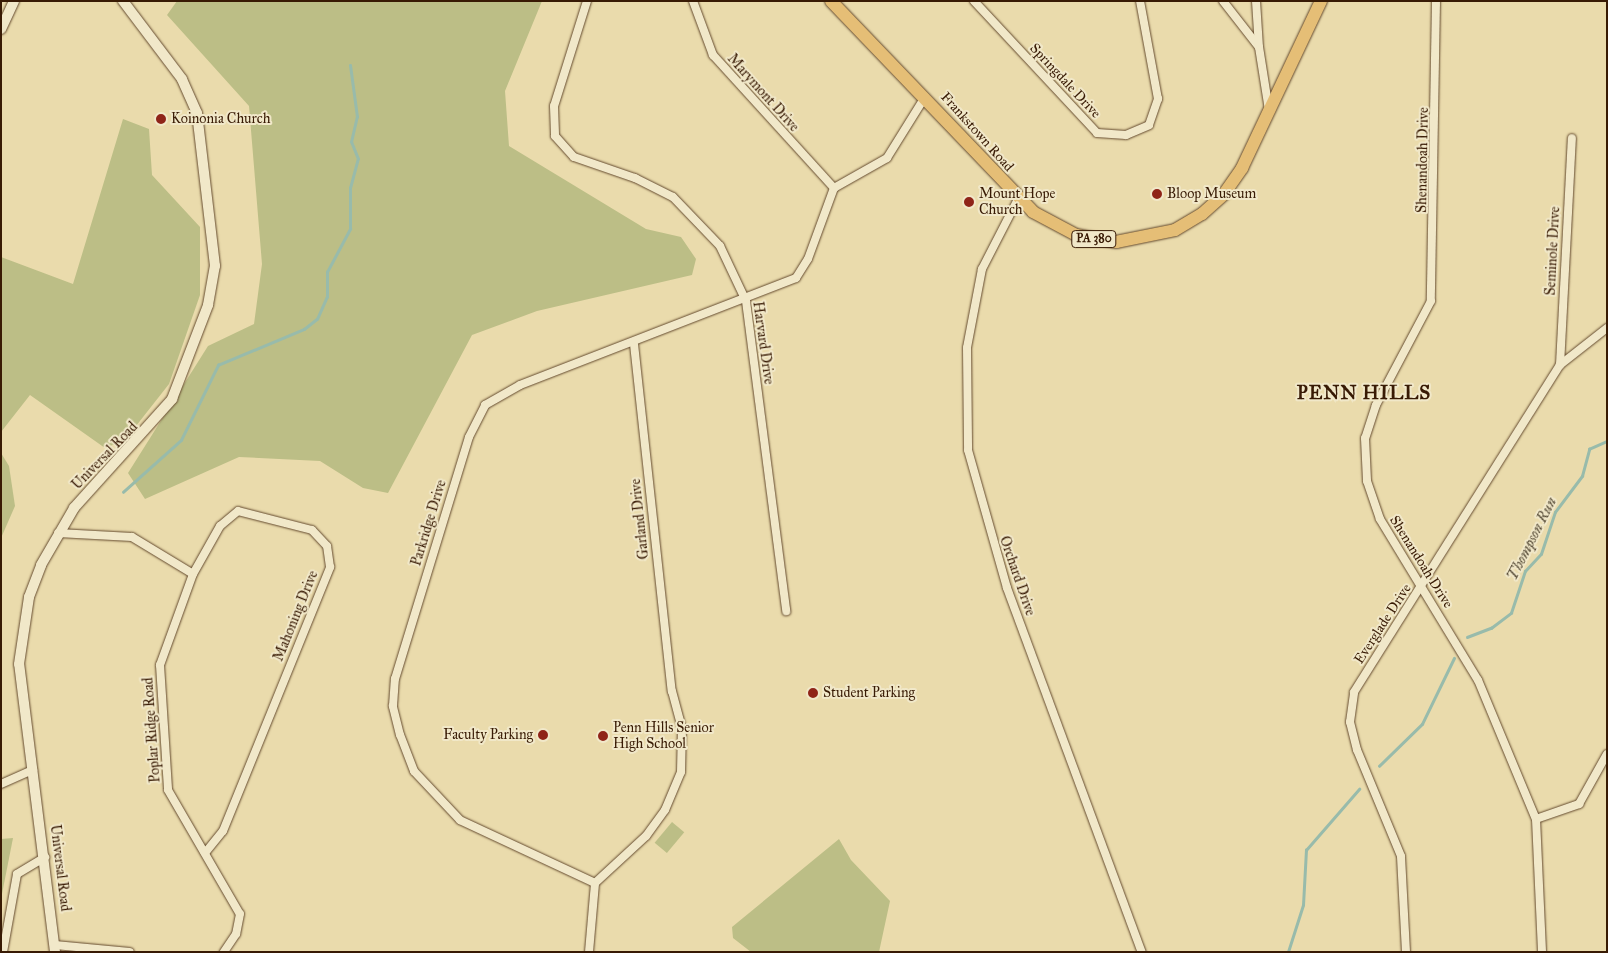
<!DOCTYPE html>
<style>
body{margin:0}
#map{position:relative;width:1608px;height:953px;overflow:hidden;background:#eadbac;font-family:"IM FELL Great Primer",serif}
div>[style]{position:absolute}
.green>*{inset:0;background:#bcbe86;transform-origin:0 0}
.stream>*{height:2.5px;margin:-1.25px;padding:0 1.25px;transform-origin:1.25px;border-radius:1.25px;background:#98bbab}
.roads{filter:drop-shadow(0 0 1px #644a2e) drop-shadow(0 0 1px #644a2e)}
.minor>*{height:8px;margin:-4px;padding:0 4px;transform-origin:4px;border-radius:4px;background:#f1e8c9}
.tertiary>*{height:10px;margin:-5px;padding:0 5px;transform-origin:5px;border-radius:5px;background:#f1e8c9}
.primary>*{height:12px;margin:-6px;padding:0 6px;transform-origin:6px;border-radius:6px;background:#e5be76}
.dots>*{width:14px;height:14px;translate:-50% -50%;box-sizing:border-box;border:2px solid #f1e8c9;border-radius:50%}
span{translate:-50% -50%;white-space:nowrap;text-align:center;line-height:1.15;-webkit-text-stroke:4px #f1e8c9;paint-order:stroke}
.shield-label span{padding:1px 4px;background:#f1e8c9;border:1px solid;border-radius:4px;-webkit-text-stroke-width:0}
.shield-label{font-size:12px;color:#381a04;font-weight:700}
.street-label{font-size:14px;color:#381a04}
.poi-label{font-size:14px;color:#381a04}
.left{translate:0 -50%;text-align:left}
.right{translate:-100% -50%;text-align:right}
.water-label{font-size:15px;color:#554a36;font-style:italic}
.district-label{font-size:19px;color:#381a04;font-weight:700;letter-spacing:1px}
.frame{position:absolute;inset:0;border:2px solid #381a04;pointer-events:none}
</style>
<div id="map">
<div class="green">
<i style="clip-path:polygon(177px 1px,542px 1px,505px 91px,509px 146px,646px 229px,681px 237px,696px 259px,692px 275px,537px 311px,472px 335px,388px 493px,363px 488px,320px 461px,239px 457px,145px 499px,128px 473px,208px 346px,254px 324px,262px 264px,249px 106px,167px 15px)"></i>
<i style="clip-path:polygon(123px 119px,149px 129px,152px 175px,200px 227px,200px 295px,169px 384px,125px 440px,105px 448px,30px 395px,1px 432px,1px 257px,73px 284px)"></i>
<i style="clip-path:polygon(1px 453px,9px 466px,15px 506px,1px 538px)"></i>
<i style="left:672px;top:822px;width:16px;height:27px;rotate:40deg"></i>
<i style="clip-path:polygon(13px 838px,1px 899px,1px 839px)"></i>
<i style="clip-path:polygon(839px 839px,851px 860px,890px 901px,879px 952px,751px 952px,733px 938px,732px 927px)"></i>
</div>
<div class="stream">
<i style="left:123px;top:492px;width:78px;rotate:-41.9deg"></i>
<i style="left:181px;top:440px;width:84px;rotate:-63.7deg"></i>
<i style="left:218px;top:365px;width:93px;rotate:-22.7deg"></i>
<i style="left:304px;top:329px;width:16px;rotate:-38deg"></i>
<i style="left:317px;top:319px;width:24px;rotate:-66deg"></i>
<i style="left:327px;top:297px;width:25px;rotate:-90deg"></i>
<i style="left:327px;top:272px;width:49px;rotate:-61.9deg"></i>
<i style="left:350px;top:229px;width:41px;rotate:-90deg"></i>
<i style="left:350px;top:188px;width:30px;rotate:-75deg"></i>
<i style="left:358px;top:159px;width:18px;rotate:-112deg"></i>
<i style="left:351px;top:142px;width:26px;rotate:-77deg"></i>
<i style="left:357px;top:117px;width:52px;rotate:-97.7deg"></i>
<i style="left:1467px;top:637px;width:26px;rotate:-21deg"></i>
<i style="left:1491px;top:628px;width:25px;rotate:-37deg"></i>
<i style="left:1511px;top:613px;width:44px;rotate:-71.6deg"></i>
<i style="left:1525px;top:571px;width:23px;rotate:-47deg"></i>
<i style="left:1541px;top:554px;width:44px;rotate:-71.6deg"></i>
<i style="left:1555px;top:512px;width:45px;rotate:-53.1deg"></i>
<i style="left:1582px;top:476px;width:28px;rotate:-75deg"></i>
<i style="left:1589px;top:449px;width:20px;rotate:-24deg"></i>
<i style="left:1379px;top:766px;width:60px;rotate:-44.3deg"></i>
<i style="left:1422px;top:724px;width:73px;rotate:-64.1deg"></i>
<i style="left:1288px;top:952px;width:49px;rotate:-72.3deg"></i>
<i style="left:1303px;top:905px;width:55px;rotate:-86.9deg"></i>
<i style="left:1306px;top:850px;width:81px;rotate:-49deg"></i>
</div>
<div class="roads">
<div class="minor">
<i style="left:587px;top:1px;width:110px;rotate:107.4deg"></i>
<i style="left:554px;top:106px;width:30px;rotate:88deg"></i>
<i style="left:555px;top:136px;width:28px;rotate:48deg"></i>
<i style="left:574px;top:157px;width:65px;rotate:19deg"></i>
<i style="left:635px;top:178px;width:42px;rotate:26.6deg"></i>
<i style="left:673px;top:197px;width:68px;rotate:46.2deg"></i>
<i style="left:720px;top:246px;width:61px;rotate:64.7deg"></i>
<i style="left:746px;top:301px;width:313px;rotate:82.6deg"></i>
<i style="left:693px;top:1px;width:58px;rotate:69.7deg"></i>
<i style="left:713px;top:55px;width:180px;rotate:47.7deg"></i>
<i style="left:974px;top:1px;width:180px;rotate:47deg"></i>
<i style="left:1097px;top:133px;width:29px;rotate:4deg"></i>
<i style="left:1126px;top:135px;width:25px;rotate:-23deg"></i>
<i style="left:1149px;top:125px;width:28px;rotate:-71deg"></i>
<i style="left:1158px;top:99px;width:100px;rotate:-100.4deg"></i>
<i style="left:1223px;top:1px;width:58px;rotate:52deg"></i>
<i style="left:1259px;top:47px;width:64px;rotate:81deg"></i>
<i style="left:1256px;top:1px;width:46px;rotate:86.3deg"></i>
<i style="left:1436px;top:1px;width:300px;rotate:91deg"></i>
<i style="left:1431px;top:301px;width:118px;rotate:117.9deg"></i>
<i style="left:1376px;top:405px;width:35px;rotate:108deg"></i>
<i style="left:1365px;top:438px;width:43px;rotate:87.3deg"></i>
<i style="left:1367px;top:481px;width:40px;rotate:71.1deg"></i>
<i style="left:1380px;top:519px;width:188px;rotate:58.7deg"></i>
<i style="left:1478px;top:680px;width:151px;rotate:67.4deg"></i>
<i style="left:1536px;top:819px;width:133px;rotate:87.4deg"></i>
<i style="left:1018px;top:199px;width:79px;rotate:117.2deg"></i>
<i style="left:982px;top:269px;width:80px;rotate:100.8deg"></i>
<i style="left:967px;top:348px;width:102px;rotate:89.4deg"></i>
<i style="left:968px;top:450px;width:143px;rotate:74.2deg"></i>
<i style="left:1007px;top:588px;width:388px;rotate:69.7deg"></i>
<i style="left:634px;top:344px;width:349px;rotate:83.8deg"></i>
<i style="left:672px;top:691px;width:38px;rotate:75deg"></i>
<i style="left:682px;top:728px;width:44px;rotate:91.3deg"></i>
<i style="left:681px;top:772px;width:41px;rotate:112.8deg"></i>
<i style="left:665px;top:810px;width:32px;rotate:126deg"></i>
<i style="left:646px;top:836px;width:69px;rotate:137.3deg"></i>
<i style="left:595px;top:883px;width:149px;rotate:-155deg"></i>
<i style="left:460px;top:820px;width:67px;rotate:-133.2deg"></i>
<i style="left:414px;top:771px;width:39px;rotate:-111deg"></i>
<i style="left:400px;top:735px;width:30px;rotate:-104deg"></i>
<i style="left:393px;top:706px;width:27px;rotate:-86deg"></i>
<i style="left:395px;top:679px;width:253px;rotate:-73deg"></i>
<i style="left:469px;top:437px;width:36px;rotate:-63deg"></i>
<i style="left:485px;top:405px;width:40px;rotate:-29.7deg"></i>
<i style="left:520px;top:385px;width:296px;rotate:-21.2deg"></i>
<i style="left:796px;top:278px;width:22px;rotate:-58deg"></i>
<i style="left:808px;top:259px;width:76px;rotate:-69.9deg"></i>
<i style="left:834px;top:188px;width:61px;rotate:-29.5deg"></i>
<i style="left:887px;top:158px;width:72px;rotate:-58.1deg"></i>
<i style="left:1560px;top:365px;width:227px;rotate:-87deg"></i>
<i style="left:58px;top:533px;width:74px;rotate:3.1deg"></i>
<i style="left:132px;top:537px;width:71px;rotate:31.2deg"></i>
<i style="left:1px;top:784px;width:35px;rotate:-24deg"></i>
<i style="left:1536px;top:819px;width:46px;rotate:-19.2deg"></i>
<i style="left:1579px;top:804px;width:57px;rotate:-60.8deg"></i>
<i style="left:205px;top:853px;width:28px;rotate:-51deg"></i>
<i style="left:223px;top:831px;width:285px;rotate:-67.9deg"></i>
<i style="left:330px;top:567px;width:21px;rotate:-98deg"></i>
<i style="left:327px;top:546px;width:22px;rotate:-133deg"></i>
<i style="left:312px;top:530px;width:76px;rotate:-165.6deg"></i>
<i style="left:238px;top:511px;width:23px;rotate:140deg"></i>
<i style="left:220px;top:526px;width:55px;rotate:119.4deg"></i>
<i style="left:193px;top:574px;width:97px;rotate:109.9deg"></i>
<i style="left:160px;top:665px;width:125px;rotate:86.3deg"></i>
<i style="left:168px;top:790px;width:143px;rotate:59.9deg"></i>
<i style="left:240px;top:914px;width:20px;rotate:101deg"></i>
<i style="left:236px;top:934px;width:22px;rotate:124deg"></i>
<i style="left:55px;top:945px;width:75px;rotate:5.3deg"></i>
<i style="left:3px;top:952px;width:79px;rotate:-79.8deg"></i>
<i style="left:17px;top:874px;width:33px;rotate:-31deg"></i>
<i style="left:589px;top:952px;width:69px;rotate:-85deg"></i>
<i style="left:1406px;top:952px;width:96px;rotate:-93deg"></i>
<i style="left:1401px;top:856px;width:115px;rotate:-112.5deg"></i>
<i style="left:1357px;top:750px;width:29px;rotate:-104deg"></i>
<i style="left:1350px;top:722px;width:30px;rotate:-82deg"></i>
<i style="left:1354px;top:692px;width:386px;rotate:-57.8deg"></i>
<i style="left:1560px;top:365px;width:60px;rotate:-38.2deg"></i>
</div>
<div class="tertiary">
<i style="left:1px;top:29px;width:31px;rotate:-65deg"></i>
<i style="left:55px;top:952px;width:290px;rotate:-97.1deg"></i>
<i style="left:19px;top:664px;width:68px;rotate:-81.5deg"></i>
<i style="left:29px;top:597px;width:34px;rotate:-69deg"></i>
<i style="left:41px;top:565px;width:66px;rotate:-59.9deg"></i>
<i style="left:74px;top:508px;width:147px;rotate:-48deg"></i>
<i style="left:172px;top:399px;width:101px;rotate:-69deg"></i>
<i style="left:208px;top:305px;width:40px;rotate:-80deg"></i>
<i style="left:215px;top:266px;width:154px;rotate:-96.7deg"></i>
<i style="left:197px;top:113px;width:37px;rotate:-114deg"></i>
<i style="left:182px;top:79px;width:98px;rotate:-127.1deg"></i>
</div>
<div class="primary">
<i style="left:831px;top:1px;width:292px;rotate:46.2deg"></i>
<i style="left:1033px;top:212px;width:49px;rotate:28.1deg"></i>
<i style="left:1076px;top:235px;width:41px;rotate:9.9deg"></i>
<i style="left:1116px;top:242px;width:60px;rotate:-11.5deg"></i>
<i style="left:1175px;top:230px;width:31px;rotate:-31deg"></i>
<i style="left:1202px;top:214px;width:30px;rotate:-42deg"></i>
<i style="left:1224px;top:194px;width:32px;rotate:-55deg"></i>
<i style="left:1242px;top:168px;width:185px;rotate:-64.7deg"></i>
</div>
</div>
<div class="dots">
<i style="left:161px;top:119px;background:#8f2418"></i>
<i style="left:1157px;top:194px;background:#8f2418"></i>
<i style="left:969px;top:202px;background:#8f2418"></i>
<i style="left:813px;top:693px;background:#8f2418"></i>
<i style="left:543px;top:735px;background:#8f2418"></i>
<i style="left:603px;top:736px;background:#8f2418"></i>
</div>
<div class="shield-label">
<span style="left:1094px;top:239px">PA 380</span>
</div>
<div class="street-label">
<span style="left:1065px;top:81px;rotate:47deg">Springdale Drive</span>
<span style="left:763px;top:93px;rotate:48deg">Marymont Drive</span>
<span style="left:977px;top:132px;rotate:48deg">Frankstown Road</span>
<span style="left:1423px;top:160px;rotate:-89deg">Shenandoah Drive</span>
<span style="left:1553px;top:251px;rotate:-87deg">Seminole Drive</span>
<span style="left:763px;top:343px;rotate:82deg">Harvard Drive</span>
<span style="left:105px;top:456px;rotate:-46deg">Universal Road</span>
<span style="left:640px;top:519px;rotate:-96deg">Garland Drive</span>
<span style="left:429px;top:523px;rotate:-73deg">Parkridge Drive</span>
<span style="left:1421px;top:562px;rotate:58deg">Shenandoah Drive</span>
<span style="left:1017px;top:576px;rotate:71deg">Orchard Drive</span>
<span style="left:296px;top:616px;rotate:-68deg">Mahoning Drive</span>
<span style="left:1383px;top:624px;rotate:-57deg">Everglade Drive</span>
<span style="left:152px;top:730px;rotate:-94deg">Poplar Ridge Road</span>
<span style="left:60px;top:868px;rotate:83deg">Universal Road</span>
</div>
<div class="poi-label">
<span class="left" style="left:171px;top:119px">Koinonia Church</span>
<span class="left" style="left:979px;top:202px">Mount Hope<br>Church</span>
<span class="left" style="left:1167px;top:194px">Bloop Museum</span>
<span class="left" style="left:823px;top:693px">Student Parking</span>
<span class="left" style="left:613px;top:736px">Penn Hills Senior<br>High School</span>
<span class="right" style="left:533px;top:735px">Faculty Parking</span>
</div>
<div class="water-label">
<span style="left:1532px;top:539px;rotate:-63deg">Thompson Run</span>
</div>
<div class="district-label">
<span style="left:1364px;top:393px">PENN HILLS</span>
</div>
<div class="frame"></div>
</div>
